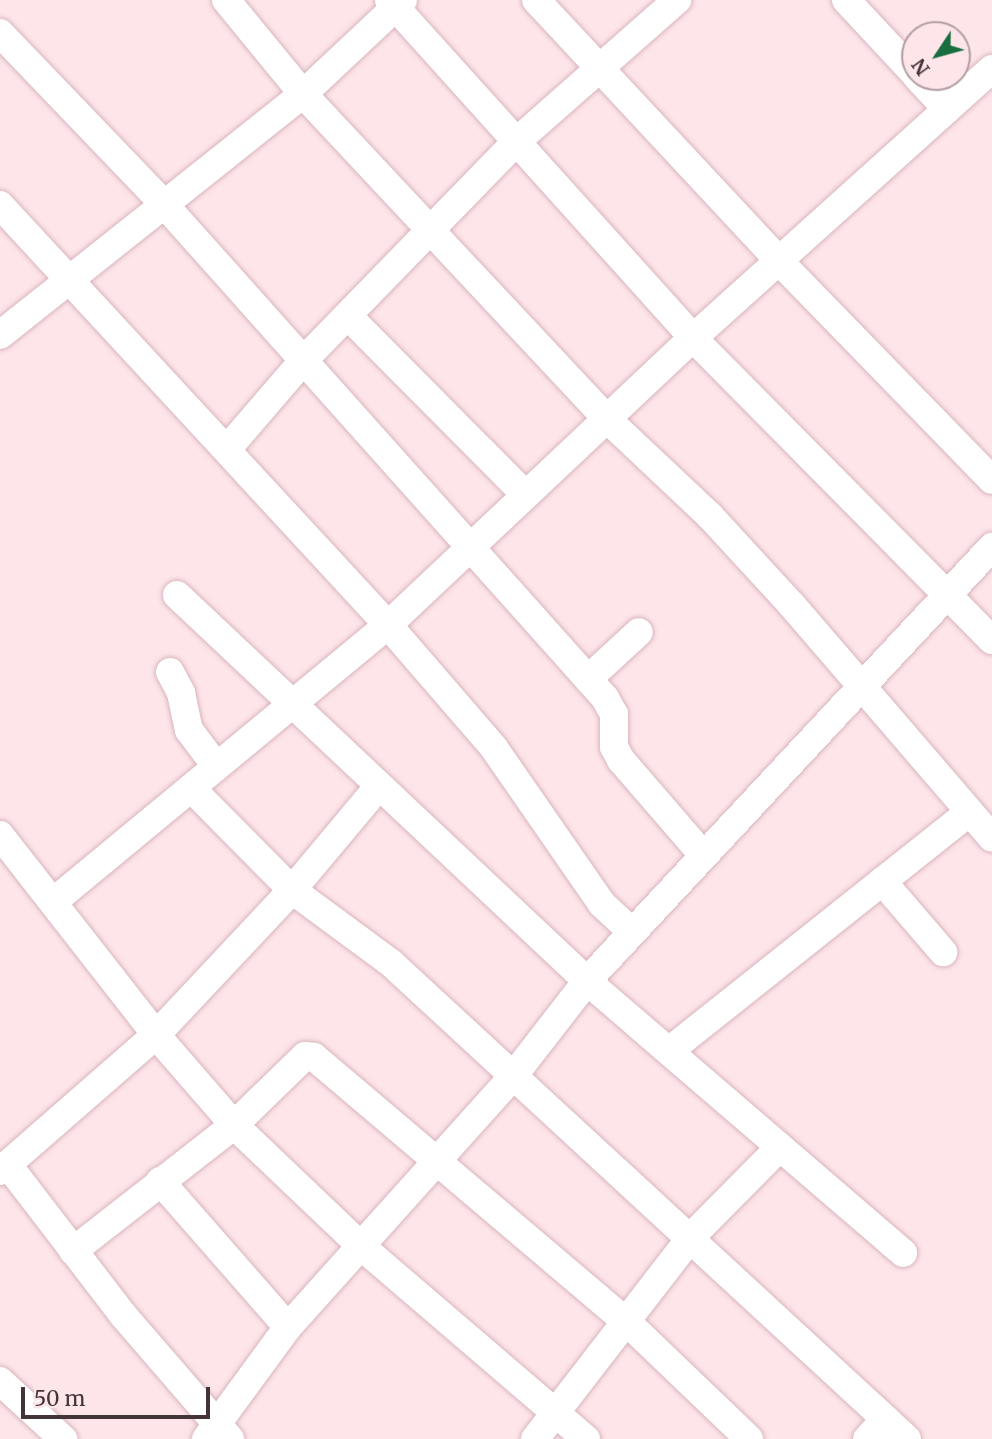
<!DOCTYPE html>
<style>
body{margin:0}
#map{position:relative;width:992px;height:1439px;overflow:hidden;background:#fde5ea;font-family:Merriweather,serif}
div>[style]{position:absolute}
.roads{filter:drop-shadow(0 0 2px #dab5bd) drop-shadow(0 0 2px #dab5bd)}
.minor>*{height:28px;margin:-14px;padding:0 14px;transform-origin:14px;border-radius:14px;background:#fff}
span{translate:-50% -50%;white-space:nowrap;text-align:center;line-height:1.15;-webkit-text-stroke:5px #fde5ea;paint-order:stroke}
.north{position:absolute;left:901px;top:21px;width:70px;height:70px;box-sizing:border-box;background:#fde5ea;border:2px solid #b39ea2;border-radius:50%;rotate:234deg;font-size:19px;font-weight:700;line-height:28px;text-align:center;color:#433437}
.north::after{content:'';display:block;margin:auto;width:24px;height:32px;background:#196e40;clip-path:polygon(50% 0,100% 100%,50% 72%,0 100%)}
.scale{position:absolute;left:21px;top:1387px;width:189px;height:32px;box-sizing:border-box;border:4px solid #433437;border-top:0;padding-left:9px;font-size:21px;line-height:24px;white-space:nowrap;color:#433437;-webkit-text-stroke:5px #fde5ea;paint-order:stroke}
</style>
<div id="map">
<div class="roads">
<div class="minor">
<i style="left:226px;top:0;width:122px;rotate:50.7deg"></i>
<i style="left:303px;top:94px;width:189px;rotate:46.9deg"></i>
<i style="left:432px;top:232px;width:256px;rotate:46.9deg"></i>
<i style="left:607px;top:419px;width:141px;rotate:43.3deg"></i>
<i style="left:710px;top:516px;width:120px;rotate:47.4deg"></i>
<i style="left:791px;top:604px;width:308px;rotate:49.3deg"></i>
<i style="left:389px;top:0;width:455px;rotate:48deg"></i>
<i style="left:693px;top:338px;width:425px;rotate:45.3deg"></i>
<i style="left:536px;top:0;width:357px;rotate:47deg"></i>
<i style="left:779px;top:261px;width:305px;rotate:45.8deg"></i>
<i style="left:846px;top:0;width:101px;rotate:47deg"></i>
<i style="left:0;top:33px;width:234px;rotate:46.2deg"></i>
<i style="left:162px;top:202px;width:665px;rotate:48.23deg"></i>
<i style="left:605px;top:698px;width:18px;rotate:61deg"></i>
<i style="left:614px;top:714px;width:33px;rotate:90deg"></i>
<i style="left:614px;top:747px;width:15px;rotate:62deg"></i>
<i style="left:621px;top:760px;width:125px;rotate:49.2deg"></i>
<i style="left:917px;top:77px;width:44px;rotate:46.8deg"></i>
<i style="left:0;top:205px;width:572px;rotate:47.27deg"></i>
<i style="left:388px;top:625px;width:162px;rotate:49.2deg"></i>
<i style="left:494px;top:748px;width:190px;rotate:55.3deg"></i>
<i style="left:602px;top:904px;width:40px;rotate:43deg"></i>
<i style="left:348px;top:316px;width:251px;rotate:45.2deg"></i>
<i style="left:0;top:335px;width:387px;rotate:-38.5deg"></i>
<i style="left:303px;top:94px;width:137px;rotate:-43.2deg"></i>
<i style="left:228px;top:448px;width:112px;rotate:-49.3deg"></i>
<i style="left:301px;top:363px;width:308px;rotate:-45.8deg"></i>
<i style="left:516px;top:142px;width:215px;rotate:-41.4deg"></i>
<i style="left:177px;top:595px;width:563px;rotate:43.27deg"></i>
<i style="left:587px;top:981px;width:417px;rotate:40.7deg"></i>
<i style="left:170px;top:672px;width:24px;rotate:62deg"></i>
<i style="left:181px;top:693px;width:38px;rotate:78deg"></i>
<i style="left:189px;top:730px;width:45px;rotate:53.1deg"></i>
<i style="left:588px;top:679px;width:69px;rotate:-42.7deg"></i>
<i style="left:192px;top:789px;width:142px;rotate:45.3deg"></i>
<i style="left:292px;top:890px;width:123px;rotate:36.4deg"></i>
<i style="left:391px;top:963px;width:702px;rotate:42.69deg"></i>
<i style="left:0;top:835px;width:254px;rotate:52deg"></i>
<i style="left:156px;top:1035px;width:199px;rotate:-46.8deg"></i>
<i style="left:292px;top:890px;width:134px;rotate:-50.1deg"></i>
<i style="left:882px;top:881px;width:94px;rotate:49.3deg"></i>
<i style="left:53px;top:902px;width:435px;rotate:-39.6deg"></i>
<i style="left:388px;top:625px;width:419px;rotate:-43.3deg"></i>
<i style="left:693px;top:338px;width:402px;rotate:-42deg"></i>
<i style="left:669px;top:1051px;width:382px;rotate:-38.5deg"></i>
<i style="left:8px;top:1165px;width:189px;rotate:52.5deg"></i>
<i style="left:123px;top:1315px;width:164px;rotate:49.2deg"></i>
<i style="left:0;top:1171px;width:207px;rotate:-41.1deg"></i>
<i style="left:156px;top:1035px;width:119px;rotate:49.1deg"></i>
<i style="left:234px;top:1125px;width:177px;rotate:43.6deg"></i>
<i style="left:362px;top:1247px;width:295px;rotate:40.6deg"></i>
<i style="left:160px;top:1181px;width:194px;rotate:48.8deg"></i>
<i style="left:73px;top:1251px;width:204px;rotate:-38deg"></i>
<i style="left:234px;top:1125px;width:99px;rotate:-44.2deg"></i>
<i style="left:305px;top:1056px;width:9px;rotate:6deg"></i>
<i style="left:314px;top:1057px;width:410px;rotate:40.3deg"></i>
<i style="left:627px;top:1322px;width:169px;rotate:43.8deg"></i>
<i style="left:0;top:1381px;width:86px;rotate:42.6deg"></i>
<i style="left:206px;top:1439px;width:139px;rotate:-53.8deg"></i>
<i style="left:288px;top:1327px;width:338px;rotate:-48.1deg"></i>
<i style="left:514px;top:1075px;width:119px;rotate:-52.2deg"></i>
<i style="left:587px;top:981px;width:594px;rotate:-46.98deg"></i>
<i style="left:535px;top:1439px;width:257px;rotate:-52.3deg"></i>
<i style="left:692px;top:1236px;width:125px;rotate:-45.3deg"></i>
<i style="left:867px;top:1439px;width:27px;rotate:-48deg"></i>
</div>
</div>
<div class="north">N</div>
<div class="scale">50 m</div>
</div>
